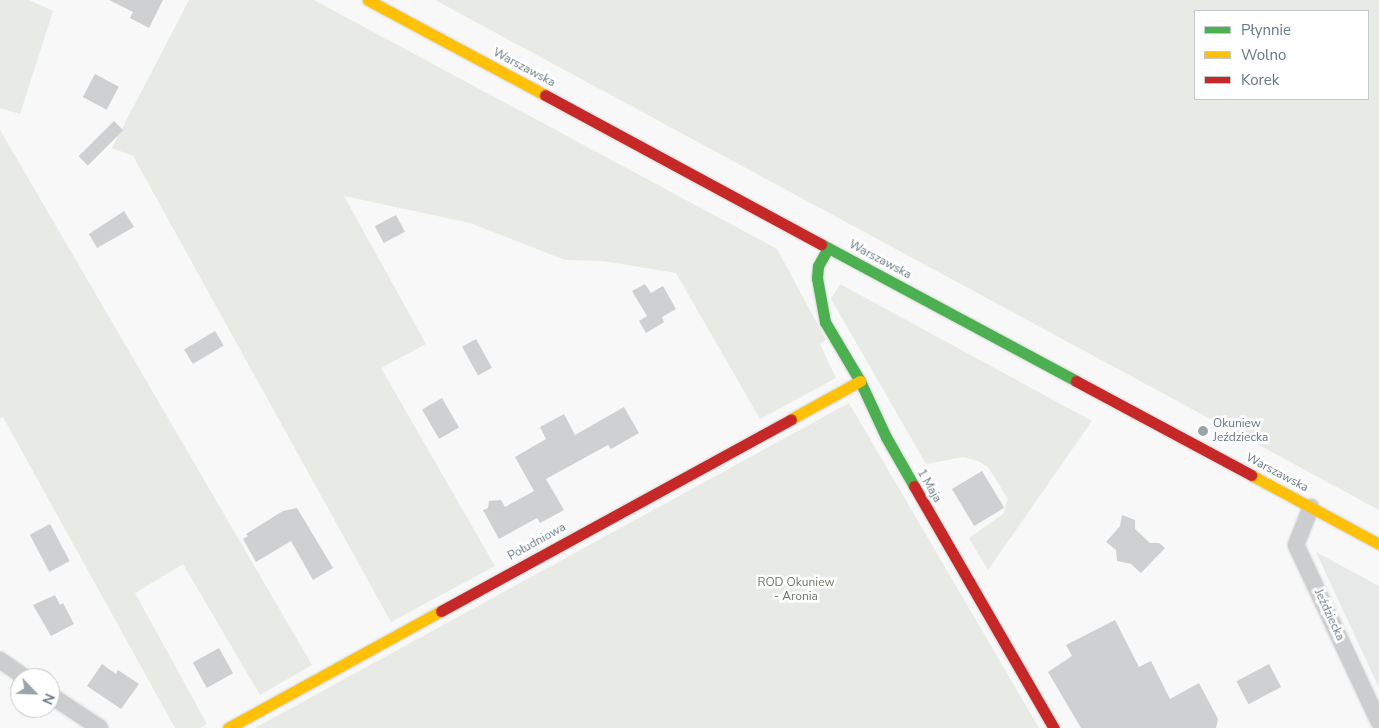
<!DOCTYPE html>
<meta charset="utf-8">
<style>
body{margin:0}
#map{position:relative;width:1379px;height:728px;overflow:hidden;background:#f8f8f8;font-family:"Nunito Sans",sans-serif}
div>[style]{position:absolute}
.built>*{inset:0;background:#e7e9e8}
.green>*{inset:0;background:#e8eae5}
.building>*{inset:0;background:#ced0d1;transform-origin:0 0}
.roads{filter:drop-shadow(0 0 1px #d4d5d6) drop-shadow(0 0 1px #d4d5d6)}
.street>*{height:16px;margin:-8px;padding:0 8px;transform-origin:8px;border-radius:8px;background:#cbcdce}
.fast>*{height:11px;margin:-5.5px;padding:0 5.5px;transform-origin:5.5px;border-radius:5.5px;background:#4caf50}
.slow>*{height:11px;margin:-5.5px;padding:0 5.5px;transform-origin:5.5px;border-radius:5.5px;background:#ffc107}
.jam>*{height:11px;margin:-5.5px;padding:0 5.5px;transform-origin:5.5px;border-radius:5.5px;background:#c62828}
.dots>*{width:14px;height:14px;translate:-50% -50%;box-sizing:border-box;border:2px solid #fff;border-radius:50%}
span{translate:-50% -50%;white-space:nowrap;text-align:center;line-height:1.15;-webkit-text-stroke:5px #fff;paint-order:stroke}
.street-label{font-size:12px;color:#657881}
.poi-label{font-size:12px;color:#657881}
.left{translate:0 -50%;text-align:left}
.park-label{font-size:12px;color:#6a7964}
.legend{position:absolute;left:1194px;top:10px;width:175px;height:90px;box-sizing:border-box;background:#fff;border:1px solid #c1c9cd;margin:0;padding:6px 9px;list-style:none;font-size:15px;color:#657881}
.legend li{display:flex;align-items:center;gap:10px;height:25px}
.legend b{width:25px;border:1px solid #c1c9cd}
.north{position:absolute;left:10px;top:668px;width:50px;height:50px;box-sizing:border-box;background:#fff;border:1px solid #c1c9cd;border-radius:50%;rotate:114deg;font-size:14px;font-weight:700;line-height:20px;text-align:center;color:#657881}
.north::after{content:'';display:block;margin:auto;width:18px;height:22px;background:#98a5ab;clip-path:polygon(50% 0,100% 100%,50% 72%,0 100%)}
</style>
<div id="map">
<div class="built">
<i style="clip-path:polygon(1316px 552px,1379px 586px,1379px 688px)"></i>
</div>
<div class="green">
<i style="clip-path:polygon(0 0,29px 0,53px 11px,20px 114px,0 108px)"></i>
<i style="clip-path:polygon(189px 0,314px 0,777px 249px,826px 340px,820px 344px,836px 378px,760px 419px,676px 273px,603px 261px,565px 260px,470px 223px,344px 196px,426px 344px,381px 368px,495px 566px,391px 622px,133px 156px,112px 148px)"></i>
<i style="clip-path:polygon(evenodd,435px 0,1379px 0,1379px 510px,435px 0,1195px 11px,1368px 11px,1368px 99px,1195px 99px,1195px 11px)"></i>
<i style="clip-path:polygon(0 130px,312px 665px,260px 695px,183px 564px,135px 593px,207px 724px,200px 728px,175px 728px,3px 417px,0 418px)"></i>
<i style="clip-path:polygon(840px 284px,1092px 421px,988px 570px,969px 538px,1003px 514px,1008px 499px,988px 467px,978px 461px,963px 457px,926px 464px,831px 299px)"></i>
<i style="clip-path:polygon(849px 403px,1039px 728px,255px 728px)"></i>
</div>
<div class="building">
<i style="clip-path:polygon(109px 0,163px 0,149px 28px,130px 18px,133px 12px)"></i>
<i style="left:95px;top:74px;width:27px;height:26px;rotate:28deg"></i>
<i style="left:114px;top:121px;width:13px;height:50px;rotate:45deg"></i>
<i style="clip-path:polygon(124px 211px,134px 227px,97px 248px,89px 234px)"></i>
<i style="left:396px;top:215px;width:19px;height:24px;rotate:62deg"></i>
<i style="clip-path:polygon(645px 284px,651px 293px,663px 286px,676px 309px,662px 317px,664px 322px,646px 333px,639px 321px,647px 316px,632px 291px)"></i>
<i style="left:215px;top:331px;width:17px;height:36px;rotate:59deg"></i>
<i style="left:476px;top:339px;width:33px;height:16px;rotate:61deg"></i>
<i style="left:442px;top:398px;width:34px;height:23px;rotate:60deg"></i>
<i style="clip-path:polygon(624px 407px,639px 433px,611px 449px,608px 445px,546px 479px,564px 510px,540px 523px,537px 518px,499px 539px,483px 510px,488px 508px,489px 501px,501px 500px,505px 507px,534px 491px,515px 457px,546px 439px,540px 427px,564px 414px,575px 435px)"></i>
<i style="left:982px;top:471px;width:43px;height:35px;rotate:59deg"></i>
<i style="clip-path:polygon(297px 508px,333px 568px,313px 580px,291px 541px,256px 562px,243px 539px,248px 536px,246px 534px,283px 511px)"></i>
<i style="clip-path:polygon(1122px 515px,1135px 520px,1135px 529px,1150px 543px,1159px 543px,1165px 548px,1141px 573px,1131px 564px,1117px 561px,1116px 550px,1106px 542px,1120px 526px)"></i>
<i style="left:50px;top:524px;width:42px;height:23px;rotate:62deg"></i>
<i style="clip-path:polygon(55px 595px,60px 605px,63px 603px,74px 624px,51px 636px,33px 605px)"></i>
<i style="clip-path:polygon(1115px 620px,1139px 667px,1151px 661px,1170px 699px,1199px 683px,1218px 719px,1216px 728px,1081px 728px,1048px 672px,1072px 656px,1066px 645px)"></i>
<i style="left:219px;top:648px;width:29px;height:30px;rotate:61deg"></i>
<i style="clip-path:polygon(102px 664px,116px 674px,118px 670px,139px 684px,121px 709px,87px 686px)"></i>
<i style="left:1269px;top:664px;width:26px;height:37px;rotate:62deg"></i>
</div>
<div class="roads">
<div class="street">
<i style="left:1311px;top:507px;width:41px;rotate:111.5deg"></i>
<i style="left:1296px;top:545px;width:195px;rotate:64.9deg"></i>
<i style="left:0;top:660px;width:32px;rotate:35deg"></i>
<i style="left:50px;top:695px;width:60px;rotate:33.4deg"></i>
</div>
<div class="fast">
<i style="left:821px;top:244px;width:289px;rotate:28.2deg"></i>
<i style="left:828px;top:248px;width:21px;rotate:119deg"></i>
<i style="left:818px;top:266px;width:12px;rotate:95deg"></i>
<i style="left:817px;top:278px;width:45px;rotate:79.7deg"></i>
<i style="left:825px;top:322px;width:69px;rotate:59.3deg"></i>
<i style="left:860px;top:381px;width:62px;rotate:65.1deg"></i>
<i style="left:886px;top:437px;width:56px;rotate:60.3deg"></i>
</div>
<div class="slow">
<i style="left:368px;top:0;width:201px;rotate:28.2deg"></i>
<i style="left:791px;top:419px;width:79px;rotate:-28.8deg"></i>
<i style="left:1251px;top:475px;width:145px;rotate:28.3deg"></i>
<i style="left:228px;top:728px;width:243px;rotate:-28.8deg"></i>
</div>
<div class="jam">
<i style="left:545px;top:95px;width:314px;rotate:28.4deg"></i>
<i style="left:1076px;top:381px;width:199px;rotate:28.2deg"></i>
<i style="left:914px;top:486px;width:280px;rotate:60deg"></i>
<i style="left:441px;top:611px;width:399px;rotate:-28.7deg"></i>
</div>
</div>
<div class="dots">
<i style="left:1203px;top:431px;background:#98a5ab"></i>
</div>
<div class="street-label">
<span style="left:524px;top:68px;rotate:28deg">Warszawska</span>
<span style="left:880px;top:260px;rotate:28deg">Warszawska</span>
<span style="left:1277px;top:473px;rotate:28deg">Warszawska</span>
<span style="left:929px;top:486px;rotate:60deg">1 Maja</span>
<span style="left:537px;top:542px;rotate:-29deg">Południowa</span>
<span style="left:1329px;top:615px;rotate:65deg">Jeździecka</span>
</div>
<div class="poi-label">
<span class="left" style="left:1213px;top:431px">Okuniew<br>Jeździecka</span>
</div>
<div class="park-label">
<span style="left:796px;top:590px">ROD Okuniew<br>- Aronia</span>
</div>
<ul class="legend">
<li><b style="height:6px;background:#4caf50"></b>Płynnie</li>
<li><b style="height:6px;background:#ffc107"></b>Wolno</li>
<li><b style="height:6px;background:#c62828"></b>Korek</li>
</ul>
<div class="north">N</div>
</div>
